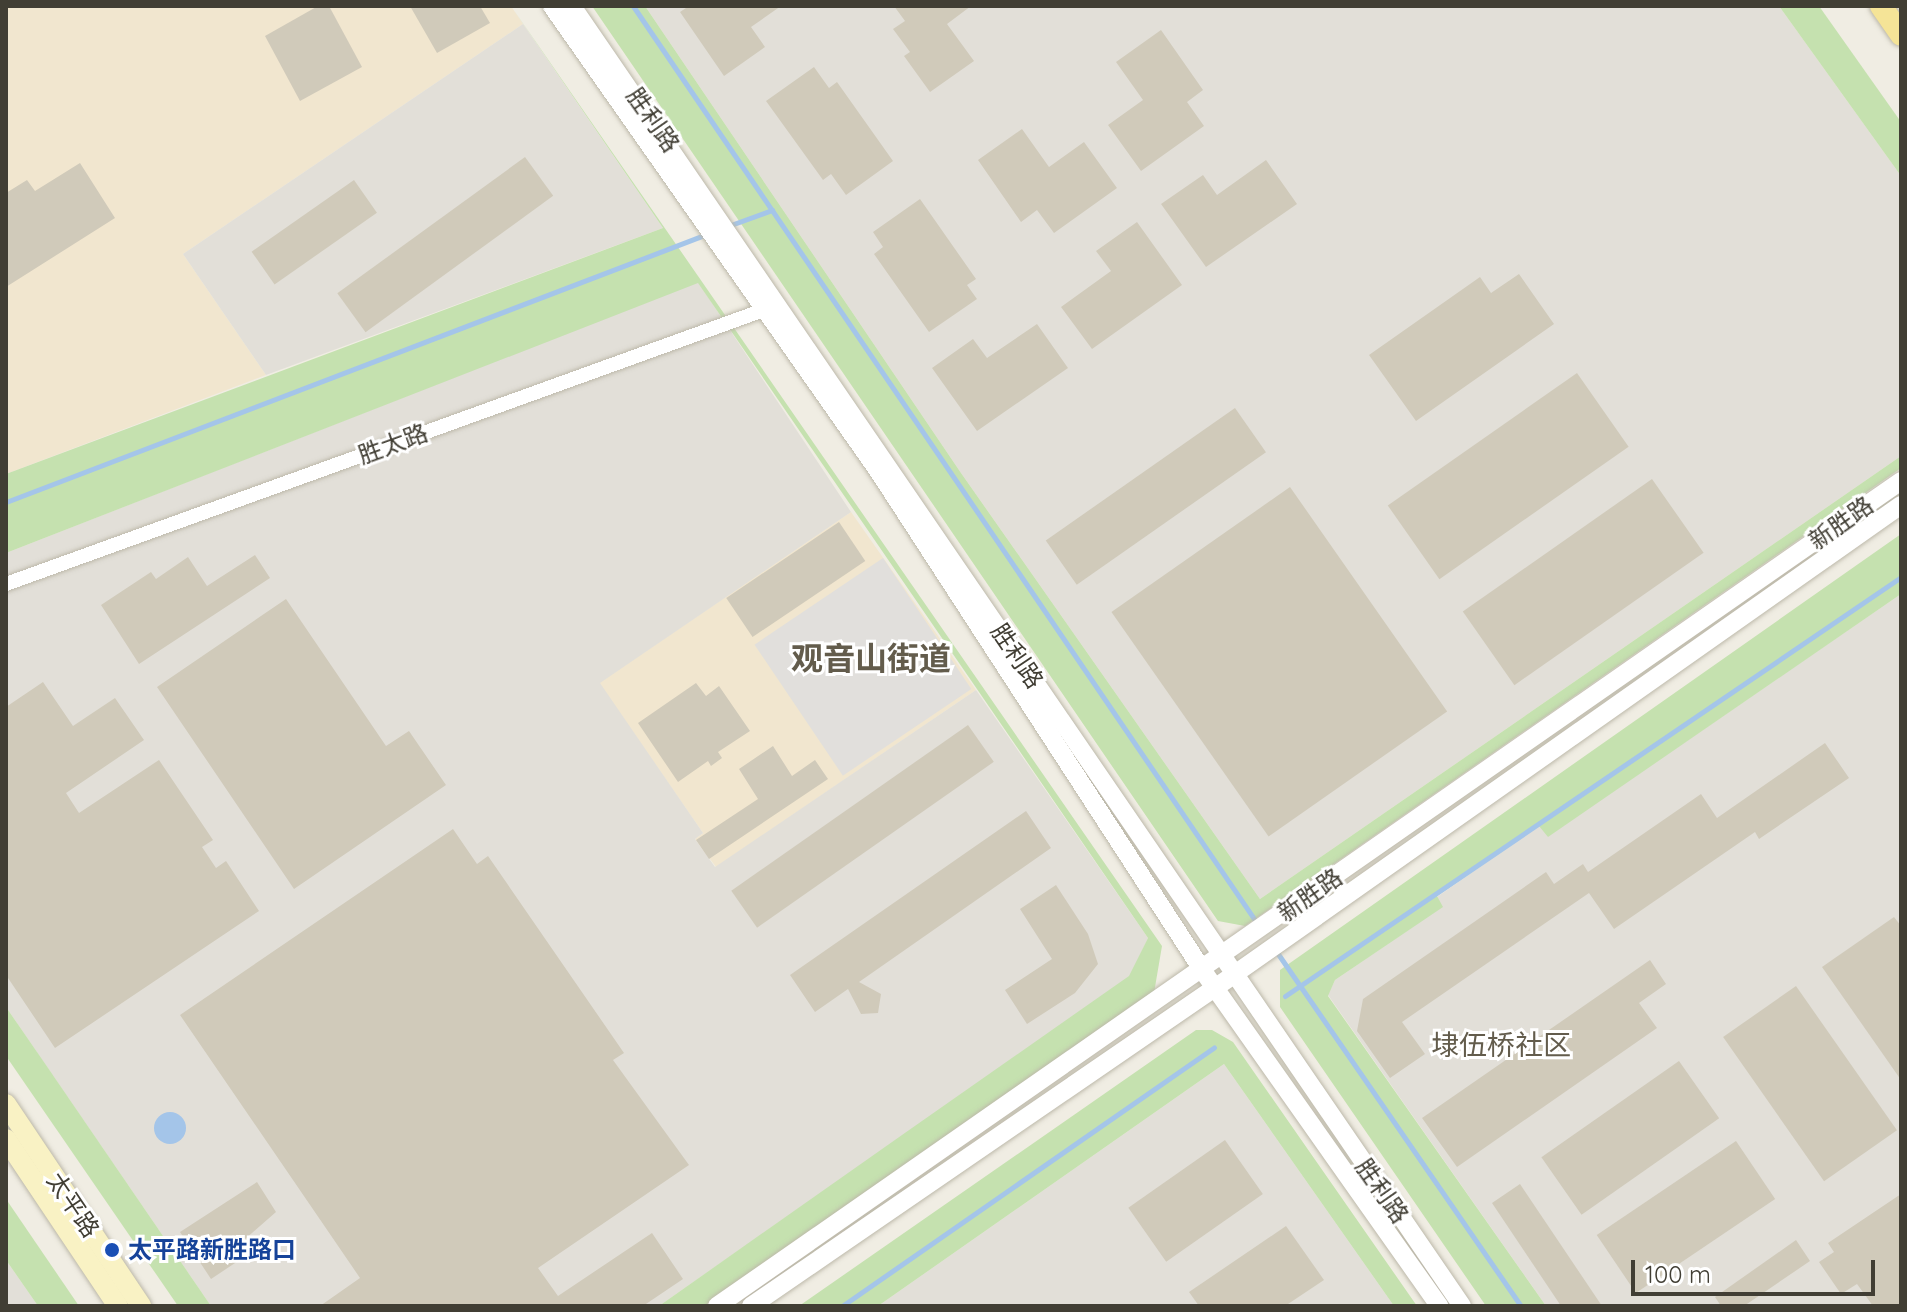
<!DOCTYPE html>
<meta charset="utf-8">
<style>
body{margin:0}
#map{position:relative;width:1907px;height:1312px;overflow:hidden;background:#f0ede3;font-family:Quicksand,"Noto Sans SC",sans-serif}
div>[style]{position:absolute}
.commercial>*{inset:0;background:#f1e6cf}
.industrial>*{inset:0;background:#e2dfd8}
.green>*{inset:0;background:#c5e1af}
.parking>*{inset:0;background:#e1dfdc;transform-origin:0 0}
.water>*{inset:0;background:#a4c5e9}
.round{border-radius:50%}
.stream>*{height:5px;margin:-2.5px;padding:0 2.5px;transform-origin:2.5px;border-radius:2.5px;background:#a4c5e9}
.building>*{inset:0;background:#d0caba;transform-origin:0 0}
.roads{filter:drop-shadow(0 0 2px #bdb9aa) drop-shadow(0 0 2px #bdb9aa)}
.minor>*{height:14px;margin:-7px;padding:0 7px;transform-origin:7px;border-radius:7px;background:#fff}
.tertiary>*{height:18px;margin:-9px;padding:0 9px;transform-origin:9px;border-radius:9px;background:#fff}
.secondary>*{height:20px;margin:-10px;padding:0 10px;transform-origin:10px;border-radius:10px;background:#f9f2c4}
.primary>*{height:22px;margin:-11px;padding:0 11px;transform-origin:11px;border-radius:11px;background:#f5e497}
.dots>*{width:22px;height:22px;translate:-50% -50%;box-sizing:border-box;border:4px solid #fff;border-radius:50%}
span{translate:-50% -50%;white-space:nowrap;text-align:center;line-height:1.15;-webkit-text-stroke:6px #fff;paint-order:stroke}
.street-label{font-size:24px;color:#413e34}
.transit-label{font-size:24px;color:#164399;font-weight:700}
.left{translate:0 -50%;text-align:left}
.quarter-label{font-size:28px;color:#635c4c}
.district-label{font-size:32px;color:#635c4c;font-weight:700}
.frame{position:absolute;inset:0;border:8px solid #413e34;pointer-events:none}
.scale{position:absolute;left:1631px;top:1260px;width:244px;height:36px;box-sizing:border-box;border:4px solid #413e34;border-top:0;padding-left:10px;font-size:24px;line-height:28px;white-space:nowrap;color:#413e34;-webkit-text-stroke:6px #fff;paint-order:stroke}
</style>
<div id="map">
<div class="commercial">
<i style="clip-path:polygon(6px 6px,511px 6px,523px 24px,183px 254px,266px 375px,6px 474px)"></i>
<i style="clip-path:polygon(851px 512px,976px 690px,716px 867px,695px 839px,703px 833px,599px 683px)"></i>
</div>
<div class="industrial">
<i style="clip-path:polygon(645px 6px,1779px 6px,1901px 176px,1901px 456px,1260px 899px,961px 473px)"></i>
<i style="clip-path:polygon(523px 24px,663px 228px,266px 375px,183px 254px)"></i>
<i style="clip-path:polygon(698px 282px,851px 512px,600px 683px,703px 833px,695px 839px,715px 867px,976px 690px,1148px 938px,1130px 976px,1110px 991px,659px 1306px,211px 1306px,6px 1007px,6px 553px)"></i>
<i style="clip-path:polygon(1901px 594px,1901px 1306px,1546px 1306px,1328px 995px,1335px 980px,1442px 907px,1437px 897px,1540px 825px,1548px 836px)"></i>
<i style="clip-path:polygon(1224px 1064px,1394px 1306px,878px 1306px)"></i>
<i style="clip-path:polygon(6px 1260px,38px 1306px,6px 1306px)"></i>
</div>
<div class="green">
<i style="clip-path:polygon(511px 6px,1162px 946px,1154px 993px,704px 1306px,659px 1306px,902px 1135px,695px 839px,902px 1135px,1129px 976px,1148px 938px,698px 283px,6px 553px,6px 474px,663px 228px)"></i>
<i style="clip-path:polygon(592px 6px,645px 6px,961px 473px,1260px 899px,1901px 456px,1901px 468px,1245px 926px,1218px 921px)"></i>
<i style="clip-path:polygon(1779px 6px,1819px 6px,1901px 122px,1901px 176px)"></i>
<i style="clip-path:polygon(1901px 534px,1901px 594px,1548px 837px,1539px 826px,1437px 896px,1443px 907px,1335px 980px,1328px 996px,1546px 1306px,1486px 1306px,1280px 1007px,1280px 970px)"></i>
<i style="clip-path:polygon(6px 1007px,46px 1065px,211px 1306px,178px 1306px,6px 1056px)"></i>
<i style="clip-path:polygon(1196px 1030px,1212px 1030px,1233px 1042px,1417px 1306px,1394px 1306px,1224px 1064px,878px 1306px,799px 1306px)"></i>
<i style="clip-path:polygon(6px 1199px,79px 1306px,38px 1306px,6px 1260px)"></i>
</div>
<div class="parking">
<i style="left:883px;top:558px;width:158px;height:155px;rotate:56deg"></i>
</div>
<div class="water">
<i class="round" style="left:154px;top:1112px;width:32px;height:32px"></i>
</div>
<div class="stream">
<i style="left:633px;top:6px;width:1109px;rotate:55.77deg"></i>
<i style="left:728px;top:226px;width:47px;rotate:-20deg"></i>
<i style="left:6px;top:502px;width:750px;rotate:-20.92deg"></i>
<i style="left:1276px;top:951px;width:431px;rotate:55.4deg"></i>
<i style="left:1285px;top:996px;width:745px;rotate:-34.22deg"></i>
<i style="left:842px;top:1306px;width:453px;rotate:-34.8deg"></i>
</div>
<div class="building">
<i style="clip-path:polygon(318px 6px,329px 6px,362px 67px,300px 101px,265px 36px)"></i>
<i style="clip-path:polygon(410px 6px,480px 6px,490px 23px,437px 53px)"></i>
<i style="clip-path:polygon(689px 6px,781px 6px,751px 27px,765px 47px,724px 76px,680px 12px)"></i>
<i style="clip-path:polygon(894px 6px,971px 6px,947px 24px,974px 61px,930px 92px,904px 56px,910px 52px,893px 29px,905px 21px)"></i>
<i style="clip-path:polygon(1161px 30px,1203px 90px,1187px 102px,1204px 126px,1141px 171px,1108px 125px,1143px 100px,1116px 62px)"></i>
<i style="clip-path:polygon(814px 67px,829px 88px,837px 82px,893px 161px,846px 195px,831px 174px,823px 180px,766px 101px)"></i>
<i style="clip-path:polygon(1022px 129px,1049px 167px,1084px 142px,1117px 188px,1054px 233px,1037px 210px,1021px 222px,978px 160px)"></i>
<i style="left:525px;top:157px;width:48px;height:232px;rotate:54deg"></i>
<i style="clip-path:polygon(1266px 160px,1297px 204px,1206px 267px,1161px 204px,1203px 175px,1217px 195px)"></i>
<i style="clip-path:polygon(80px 163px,115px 218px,6px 287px,6px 193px,27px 180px,35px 191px)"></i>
<i style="left:354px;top:180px;width:40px;height:125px;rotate:55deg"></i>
<i style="clip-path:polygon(920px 199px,976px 279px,967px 285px,977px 299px,929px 332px,874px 254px,883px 247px,873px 232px)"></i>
<i style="clip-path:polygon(1137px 222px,1182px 285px,1092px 349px,1061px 307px,1111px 271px,1096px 251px)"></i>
<i style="clip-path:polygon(1519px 274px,1554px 324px,1416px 421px,1369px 355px,1480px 277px,1491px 293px)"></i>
<i style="clip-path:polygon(1037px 324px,1068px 368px,977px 431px,932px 368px,973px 339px,987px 358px)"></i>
<i style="left:1577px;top:373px;width:90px;height:231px;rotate:55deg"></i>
<i style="left:1235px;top:408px;width:54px;height:231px;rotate:55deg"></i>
<i style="left:1652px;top:479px;width:90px;height:231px;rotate:55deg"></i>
<i style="left:1290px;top:487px;width:274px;height:218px;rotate:55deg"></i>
<i style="left:839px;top:522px;width:47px;height:136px;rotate:56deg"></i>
<i style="clip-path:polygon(255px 555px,270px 578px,139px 664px,101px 605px,151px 572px,156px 579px,188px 557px,207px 586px)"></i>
<i style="clip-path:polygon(286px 599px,386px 746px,409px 731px,446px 785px,294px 889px,157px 687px)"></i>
<i style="clip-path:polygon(43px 682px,73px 726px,115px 698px,144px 740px,66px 793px,79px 813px,159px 760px,213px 840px,202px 847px,216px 868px,226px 861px,259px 911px,55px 1048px,6px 975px,6px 707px)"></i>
<i style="clip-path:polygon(696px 683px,706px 696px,719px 686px,750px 731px,718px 752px,722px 758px,711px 766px,708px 761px,678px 782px,638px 723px)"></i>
<i style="left:968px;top:725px;width:45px;height:289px;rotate:55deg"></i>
<i style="clip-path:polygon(1825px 743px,1849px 778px,1759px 839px,1755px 832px,1614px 929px,1589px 893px,1402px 1022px,1425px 1054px,1390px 1078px,1357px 1031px,1363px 999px,1546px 872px,1554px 884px,1583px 864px,1588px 872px,1701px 794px,1717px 818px)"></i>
<i style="clip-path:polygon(773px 746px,792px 776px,815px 760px,828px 779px,709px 859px,696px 840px,758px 799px,739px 769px)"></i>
<i style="clip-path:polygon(1026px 811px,1051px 848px,859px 982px,881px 994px,878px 1013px,861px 1014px,848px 989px,815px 1012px,790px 975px)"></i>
<i style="clip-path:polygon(453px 829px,477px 864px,488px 856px,624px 1053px,613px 1060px,689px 1165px,538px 1268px,558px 1296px,652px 1233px,683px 1279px,643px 1306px,320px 1306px,360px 1278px,180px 1015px)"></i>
<i style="clip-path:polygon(1056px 885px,1088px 934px,1098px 964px,1075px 993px,1027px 1024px,1005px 990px,1052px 959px,1020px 909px)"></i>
<i style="clip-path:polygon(1894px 917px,1901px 926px,1901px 1080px,1822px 967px)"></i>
<i style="clip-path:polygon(1650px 960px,1666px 984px,1639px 1003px,1657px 1028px,1457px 1167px,1422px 1118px)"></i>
<i style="left:1796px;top:986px;width:176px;height:89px;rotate:55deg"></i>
<i style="left:1679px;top:1061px;width:70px;height:168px;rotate:55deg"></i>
<i style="left:1225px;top:1140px;width:66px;height:118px;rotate:55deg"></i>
<i style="left:1736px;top:1141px;width:70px;height:168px;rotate:56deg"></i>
<i style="clip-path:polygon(257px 1182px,276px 1212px,237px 1246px,244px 1257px,211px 1279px,180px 1232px)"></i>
<i style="clip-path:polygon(1520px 1184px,1602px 1306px,1561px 1306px,1492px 1203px)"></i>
<i style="clip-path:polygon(1901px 1194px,1901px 1306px,1873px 1306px,1857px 1284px,1841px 1294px,1819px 1262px,1834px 1252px,1828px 1243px)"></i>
<i style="clip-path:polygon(1286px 1226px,1324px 1280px,1285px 1306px,1199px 1306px,1189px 1292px)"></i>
<i style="clip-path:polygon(1796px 1240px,1810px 1261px,1744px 1306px,1721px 1306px,1715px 1297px)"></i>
</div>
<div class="roads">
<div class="minor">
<i style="left:6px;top:584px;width:815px;rotate:-19.88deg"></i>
</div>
<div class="tertiary">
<i style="left:552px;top:6px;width:569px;rotate:54.94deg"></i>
<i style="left:879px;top:472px;width:595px;rotate:57deg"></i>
<i style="left:1203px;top:971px;width:410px;rotate:54.8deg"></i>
<i style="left:572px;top:6px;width:1575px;rotate:55.6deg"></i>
<i style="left:717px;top:1306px;width:1443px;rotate:-34.87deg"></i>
<i style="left:751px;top:1306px;width:583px;rotate:-34.45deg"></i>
<i style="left:1232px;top:976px;width:818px;rotate:-35.15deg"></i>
</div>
<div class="secondary">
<i style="left:6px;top:1104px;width:243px;rotate:56.2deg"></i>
<i style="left:6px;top:1139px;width:201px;rotate:56.2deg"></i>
</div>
<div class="primary">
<i style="left:1881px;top:6px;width:35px;rotate:55deg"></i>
</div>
</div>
<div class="dots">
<i style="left:112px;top:1250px;background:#1a4fb4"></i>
</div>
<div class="street-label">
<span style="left:653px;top:120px;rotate:55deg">胜利路</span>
<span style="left:393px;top:444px;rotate:-20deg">胜太路</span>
<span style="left:1841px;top:523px;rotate:-35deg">新胜路</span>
<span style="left:1017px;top:656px;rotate:56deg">胜利路</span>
<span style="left:1310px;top:895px;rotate:-35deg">新胜路</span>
<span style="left:1382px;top:1191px;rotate:55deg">胜利路</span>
<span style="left:73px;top:1205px;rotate:56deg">太平路</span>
</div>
<div class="transit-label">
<span class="left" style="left:128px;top:1250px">太平路新胜路口</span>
</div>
<div class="quarter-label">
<span style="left:1501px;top:1045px">埭伍桥社区</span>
</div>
<div class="district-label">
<span style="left:871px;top:658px">观音山街道</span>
</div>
<div class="frame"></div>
<div class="scale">100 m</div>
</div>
